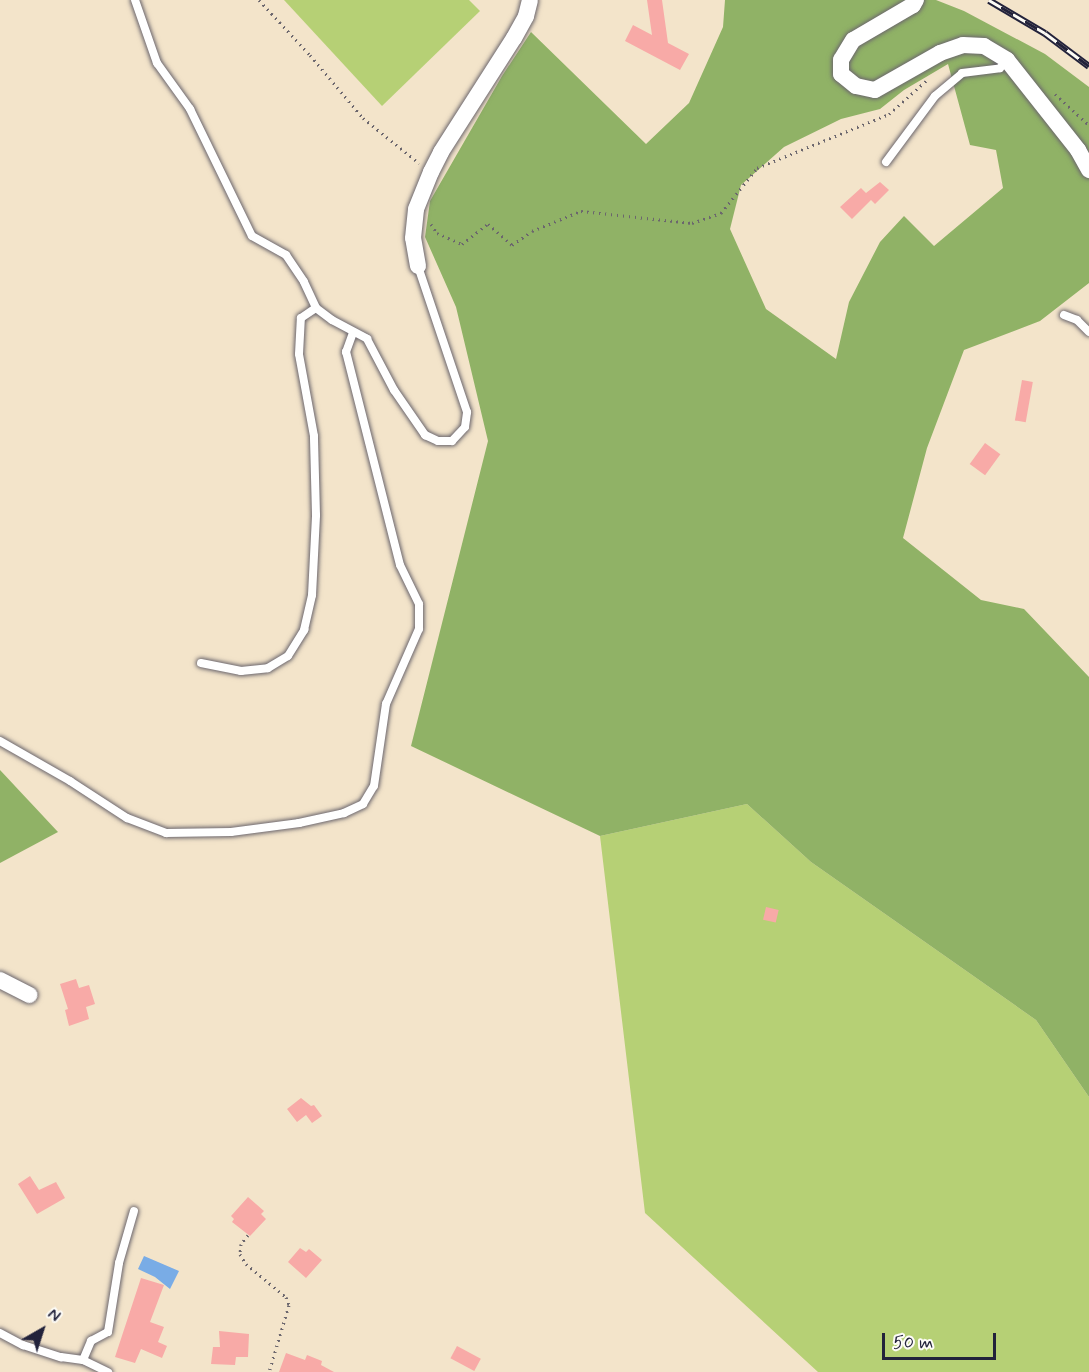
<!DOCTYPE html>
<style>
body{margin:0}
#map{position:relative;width:1089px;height:1372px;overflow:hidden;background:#f3e4ca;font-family:Mynerve,sans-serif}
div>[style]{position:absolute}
.green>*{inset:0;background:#b6d075}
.forest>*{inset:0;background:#90b266}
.water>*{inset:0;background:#79ace6}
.building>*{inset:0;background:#f8aaa7;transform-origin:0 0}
.path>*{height:3px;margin-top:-1.5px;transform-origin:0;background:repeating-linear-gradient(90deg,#6b666d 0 1.5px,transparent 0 6px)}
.roads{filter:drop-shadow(0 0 2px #6b666d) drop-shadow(0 0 2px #6b666d)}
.lane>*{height:8px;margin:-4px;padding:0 4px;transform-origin:4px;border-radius:4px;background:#fff}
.street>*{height:16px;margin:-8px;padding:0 8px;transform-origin:8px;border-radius:8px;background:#fff}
.rail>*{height:7px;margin-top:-3.5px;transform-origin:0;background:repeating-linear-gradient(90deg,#fdfcf7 0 14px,#22223b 0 28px);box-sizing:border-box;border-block:2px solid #22223b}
span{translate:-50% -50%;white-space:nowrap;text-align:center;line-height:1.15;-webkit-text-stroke:6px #fdfcf7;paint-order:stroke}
.north{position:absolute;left:12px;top:1300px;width:60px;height:60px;-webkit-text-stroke:4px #fdfcf7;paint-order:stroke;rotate:39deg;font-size:16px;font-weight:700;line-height:24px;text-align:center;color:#22223b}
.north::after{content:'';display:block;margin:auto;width:21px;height:27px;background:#22223b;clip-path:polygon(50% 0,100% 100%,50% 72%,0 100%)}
.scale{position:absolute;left:882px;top:1333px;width:114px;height:27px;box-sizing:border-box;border:3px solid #22223b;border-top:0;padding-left:8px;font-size:18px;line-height:21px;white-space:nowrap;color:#22223b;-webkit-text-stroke:4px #fdfcf7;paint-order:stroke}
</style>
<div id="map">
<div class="green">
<i style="clip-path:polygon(284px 0,469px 0,480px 11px,382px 106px)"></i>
<i style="clip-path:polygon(747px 804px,811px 862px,1036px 1020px,1089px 1097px,1089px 1372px,818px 1372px,645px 1213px,600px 836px)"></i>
</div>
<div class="forest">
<i style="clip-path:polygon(evenodd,725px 0,936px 0,964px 11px,1045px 54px,1089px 87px,1089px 283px,1040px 321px,964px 350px,927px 448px,903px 538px,981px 600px,1024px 609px,1089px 677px,1089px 1097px,1036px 1020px,811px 862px,747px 804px,600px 836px,411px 746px,488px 441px,456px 307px,425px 237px,430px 201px,502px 76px,531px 32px,646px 144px,689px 103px,723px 27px,725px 0,948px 64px,970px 145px,996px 150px,1003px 188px,934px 246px,904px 216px,880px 242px,849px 302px,836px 359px,766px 309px,730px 229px,741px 185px,784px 147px,841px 119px,880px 109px,904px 90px,948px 64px)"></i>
<i style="clip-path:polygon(0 770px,58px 832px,0 863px)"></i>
</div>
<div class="water">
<i style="clip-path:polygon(144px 1256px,179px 1271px,170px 1289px,155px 1277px,138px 1269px)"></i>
</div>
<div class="building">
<i style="clip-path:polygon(647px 0,662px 0,668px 43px,689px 54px,680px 70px,625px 41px,633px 25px,652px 35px)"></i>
<i style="clip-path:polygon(880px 182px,889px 190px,875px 204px,871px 200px,852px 219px,840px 207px,861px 188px,866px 193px)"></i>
<i style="left:1022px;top:380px;width:11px;height:41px;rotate:10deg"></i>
<i style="left:985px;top:443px;width:19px;height:26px;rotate:36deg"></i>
<i style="left:766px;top:907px;width:13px;height:13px;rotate:13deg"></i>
<i style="clip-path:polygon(76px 979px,79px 988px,89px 985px,95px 1004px,86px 1007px,89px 1019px,69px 1026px,65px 1010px,68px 1009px,60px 984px)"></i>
<i style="clip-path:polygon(301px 1098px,311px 1106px,314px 1105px,322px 1116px,312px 1123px,306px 1115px,297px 1122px,287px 1109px)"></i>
<i style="clip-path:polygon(30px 1176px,39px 1190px,56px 1182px,65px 1198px,37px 1214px,18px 1184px)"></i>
<i style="clip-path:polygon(248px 1197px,264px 1211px,261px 1214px,266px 1219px,250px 1236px,232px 1222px,234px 1219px,231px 1216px)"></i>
<i style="clip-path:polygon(300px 1248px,306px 1252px,309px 1249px,322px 1260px,306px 1278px,288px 1262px)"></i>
<i style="clip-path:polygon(141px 1278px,164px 1285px,150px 1322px,164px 1327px,158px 1342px,167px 1346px,162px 1358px,141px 1349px,135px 1363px,115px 1357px)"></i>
<i style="clip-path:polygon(219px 1331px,249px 1334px,248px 1357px,236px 1357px,235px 1365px,211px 1364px,213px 1347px,220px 1347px)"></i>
<i style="left:457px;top:1346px;width:27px;height:14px;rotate:28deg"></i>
<i style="clip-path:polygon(286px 1353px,305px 1360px,307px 1355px,322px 1361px,321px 1365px,334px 1372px,279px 1372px)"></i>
</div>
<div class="path">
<i style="left:259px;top:0;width:75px;rotate:47.2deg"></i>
<i style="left:310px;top:55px;width:82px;rotate:49.9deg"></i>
<i style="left:363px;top:118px;width:72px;rotate:38.8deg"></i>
<i style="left:1055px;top:94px;width:46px;rotate:42.4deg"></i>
<i style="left:431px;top:224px;width:11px;rotate:56deg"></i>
<i style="left:437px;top:233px;width:27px;rotate:24deg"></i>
<i style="left:462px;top:244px;width:33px;rotate:-38deg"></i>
<i style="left:488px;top:224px;width:32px;rotate:41deg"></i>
<i style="left:512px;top:245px;width:24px;rotate:-35deg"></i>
<i style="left:532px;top:231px;width:53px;rotate:-22.2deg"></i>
<i style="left:581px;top:211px;width:112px;rotate:6.2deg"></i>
<i style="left:692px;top:223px;width:31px;rotate:-19deg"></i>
<i style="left:721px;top:213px;width:58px;rotate:-51.3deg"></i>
<i style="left:757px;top:168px;width:143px;rotate:-22.2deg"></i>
<i style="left:889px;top:114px;width:52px;rotate:-41.9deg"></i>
<i style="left:248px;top:1235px;width:11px;rotate:128deg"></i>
<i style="left:241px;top:1244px;width:10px;rotate:96deg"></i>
<i style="left:240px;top:1254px;width:12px;rotate:59deg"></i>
<i style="left:246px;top:1264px;width:52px;rotate:39.5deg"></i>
<i style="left:286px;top:1297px;width:9px;rotate:69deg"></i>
<i style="left:289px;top:1305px;width:70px;rotate:106.6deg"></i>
</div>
<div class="roads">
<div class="lane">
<i style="left:135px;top:0;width:67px;rotate:70.8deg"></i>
<i style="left:157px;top:63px;width:57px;rotate:54.3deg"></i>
<i style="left:190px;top:109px;width:141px;rotate:64deg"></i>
<i style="left:252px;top:236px;width:39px;rotate:29deg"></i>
<i style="left:286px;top:255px;width:32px;rotate:56deg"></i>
<i style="left:304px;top:282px;width:29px;rotate:65deg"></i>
<i style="left:316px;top:308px;width:20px;rotate:37deg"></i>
<i style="left:332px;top:320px;width:40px;rotate:28deg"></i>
<i style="left:367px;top:339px;width:58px;rotate:62.1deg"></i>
<i style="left:394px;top:390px;width:55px;rotate:55.4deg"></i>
<i style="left:425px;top:435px;width:14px;rotate:25deg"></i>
<i style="left:438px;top:441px;width:14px"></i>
<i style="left:452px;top:441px;width:19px;rotate:-47deg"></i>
<i style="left:465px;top:427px;width:15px;rotate:-82deg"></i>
<i style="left:467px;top:412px;width:154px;rotate:-108.6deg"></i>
<i style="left:886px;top:162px;width:82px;rotate:-53.4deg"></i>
<i style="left:935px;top:96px;width:35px;rotate:-40deg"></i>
<i style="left:962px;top:73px;width:38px;rotate:-7deg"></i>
<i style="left:1000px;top:68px;width:11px;rotate:-49deg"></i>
<i style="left:1064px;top:315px;width:14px;rotate:21deg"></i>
<i style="left:1077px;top:320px;width:17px;rotate:45deg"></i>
<i style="left:201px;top:663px;width:41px;rotate:11.3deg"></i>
<i style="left:241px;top:671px;width:27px;rotate:-6deg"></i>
<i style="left:268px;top:668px;width:23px;rotate:-31deg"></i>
<i style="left:288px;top:656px;width:31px;rotate:-58deg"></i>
<i style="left:304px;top:630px;width:36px;rotate:-77deg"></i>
<i style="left:312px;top:595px;width:80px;rotate:-87.1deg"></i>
<i style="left:316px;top:515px;width:79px;rotate:-91.5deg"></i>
<i style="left:314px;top:436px;width:83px;rotate:-100.4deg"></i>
<i style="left:299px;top:354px;width:36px;rotate:-87deg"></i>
<i style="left:301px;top:318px;width:18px;rotate:-34deg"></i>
<i style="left:0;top:741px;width:81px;rotate:29.7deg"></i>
<i style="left:70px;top:781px;width:68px;rotate:33deg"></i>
<i style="left:127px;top:818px;width:42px;rotate:21deg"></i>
<i style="left:166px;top:833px;width:65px;rotate:-0.9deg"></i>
<i style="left:231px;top:832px;width:69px;rotate:-7.5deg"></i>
<i style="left:299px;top:823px;width:46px;rotate:-12.5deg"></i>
<i style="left:344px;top:813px;width:21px;rotate:-25deg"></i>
<i style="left:363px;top:804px;width:21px;rotate:-59deg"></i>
<i style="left:374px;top:786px;width:83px;rotate:-81.7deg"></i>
<i style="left:386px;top:704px;width:82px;rotate:-66.3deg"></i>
<i style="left:419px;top:629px;width:25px;rotate:-90deg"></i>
<i style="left:419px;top:604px;width:43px;rotate:-116deg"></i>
<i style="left:400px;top:565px;width:220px;rotate:-104.2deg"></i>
<i style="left:346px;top:352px;width:20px;rotate:-70deg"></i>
<i style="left:0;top:1333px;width:26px;rotate:28deg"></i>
<i style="left:23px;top:1345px;width:40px;rotate:18deg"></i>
<i style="left:61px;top:1357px;width:22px;rotate:8deg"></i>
<i style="left:83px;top:1360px;width:28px;rotate:26deg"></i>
<i style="left:83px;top:1360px;width:21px;rotate:-67deg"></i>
<i style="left:91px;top:1341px;width:19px;rotate:-28deg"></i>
<i style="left:108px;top:1332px;width:70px;rotate:-80.9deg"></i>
<i style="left:119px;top:1263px;width:54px;rotate:-73.9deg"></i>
</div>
<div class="street">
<i style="left:916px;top:0;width:6px;rotate:121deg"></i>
<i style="left:913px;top:5px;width:69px;rotate:149.7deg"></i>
<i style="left:853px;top:40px;width:23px;rotate:121deg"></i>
<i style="left:841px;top:60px;width:14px;rotate:90deg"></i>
<i style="left:841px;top:74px;width:19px;rotate:39deg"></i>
<i style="left:856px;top:86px;width:19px;rotate:12deg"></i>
<i style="left:875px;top:90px;width:75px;rotate:-29.6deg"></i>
<i style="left:940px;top:53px;width:24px;rotate:-19deg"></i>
<i style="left:963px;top:45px;width:21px;rotate:3deg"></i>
<i style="left:984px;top:46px;width:27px;rotate:31deg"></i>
<i style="left:1007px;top:60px;width:115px;rotate:51.7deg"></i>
<i style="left:1078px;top:150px;width:23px;rotate:61deg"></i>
<i style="left:418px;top:266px;width:28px;rotate:-100deg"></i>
<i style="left:413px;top:238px;width:29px;rotate:-84deg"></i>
<i style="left:416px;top:209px;width:40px;rotate:-68deg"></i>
<i style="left:431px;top:172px;width:22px;rotate:-63deg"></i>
<i style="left:441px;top:152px;width:135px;rotate:-57.4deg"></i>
<i style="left:514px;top:38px;width:25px;rotate:-61deg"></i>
<i style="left:526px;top:16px;width:16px;rotate:-76deg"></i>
<i style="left:0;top:980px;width:33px;rotate:27deg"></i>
</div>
</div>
<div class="rail">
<i style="left:989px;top:0;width:65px;rotate:30.5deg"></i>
<i style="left:1045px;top:33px;width:55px;rotate:36.9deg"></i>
</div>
<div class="north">N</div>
<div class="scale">50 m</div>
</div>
